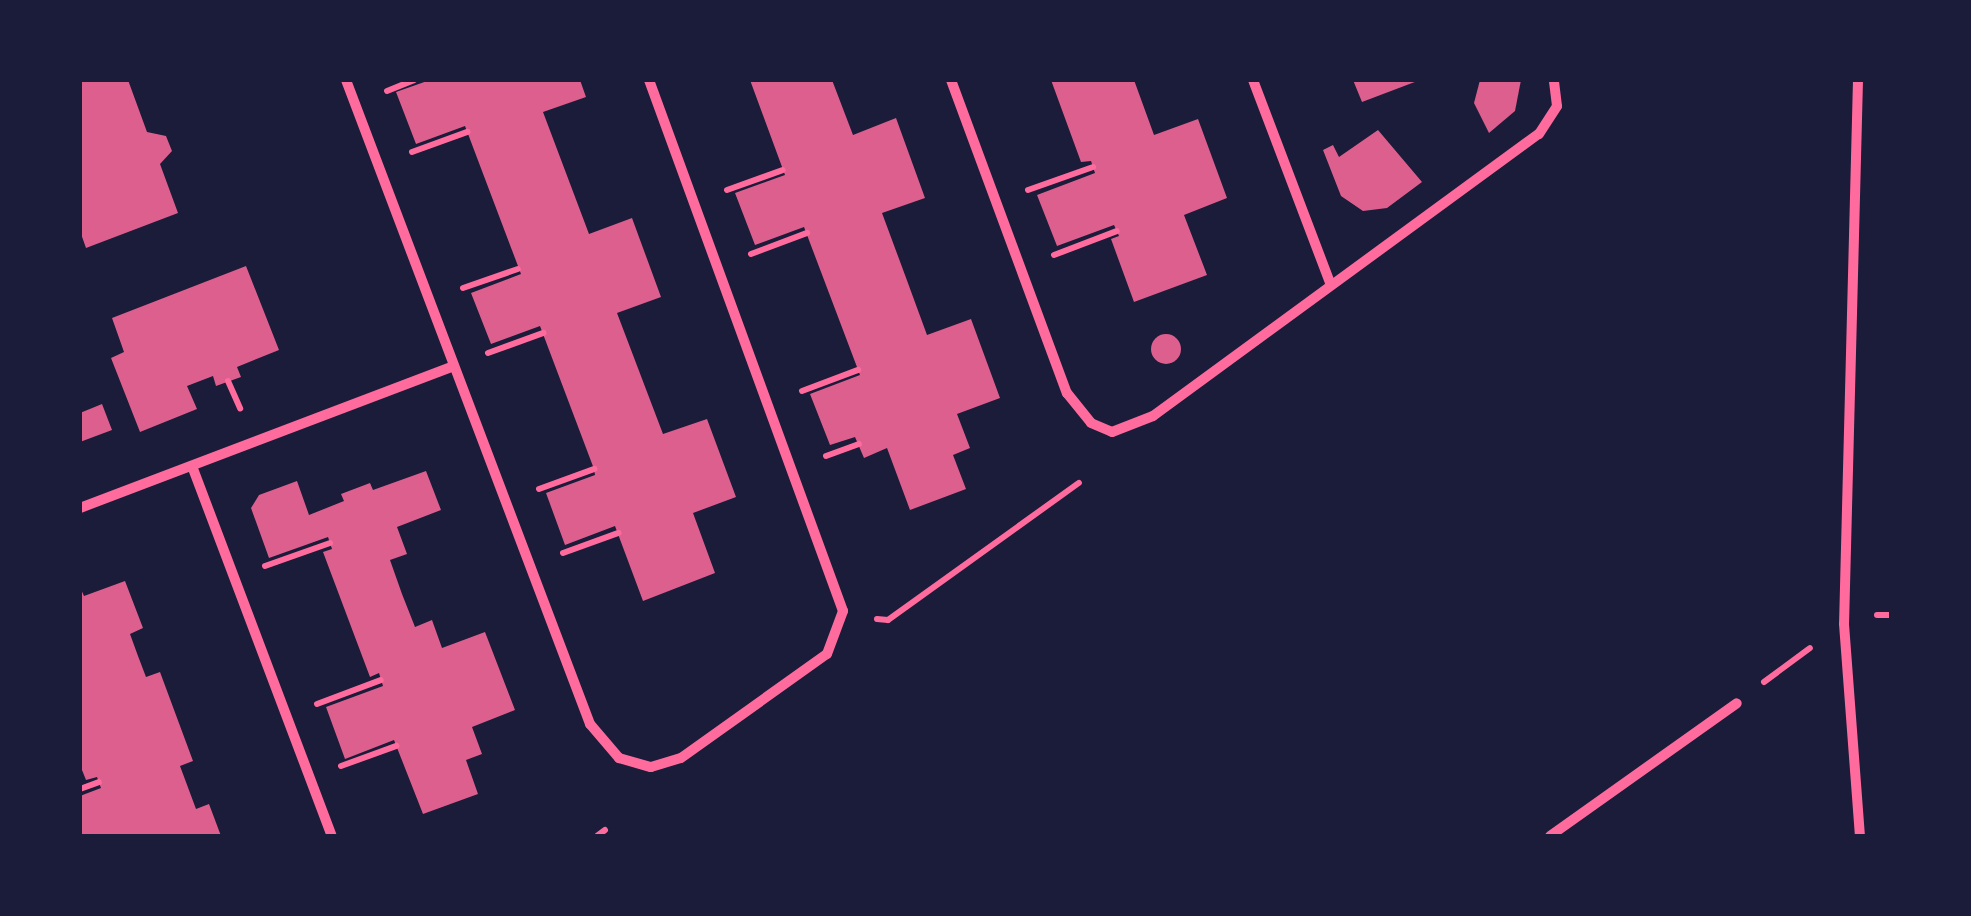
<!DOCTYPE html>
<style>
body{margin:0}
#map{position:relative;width:1971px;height:916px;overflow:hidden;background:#1b1b3a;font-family:Lato,sans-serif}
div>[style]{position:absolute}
.building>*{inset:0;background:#dd5f8e}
.round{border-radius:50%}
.path>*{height:6px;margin:-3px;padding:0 3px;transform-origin:3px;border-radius:3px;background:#ff6b9d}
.minor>*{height:10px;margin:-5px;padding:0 5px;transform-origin:5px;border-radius:5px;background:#ff6b9d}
span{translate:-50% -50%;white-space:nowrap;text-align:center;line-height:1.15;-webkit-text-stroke:9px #1b1b3a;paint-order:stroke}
.frame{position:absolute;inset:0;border:82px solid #1b1b3a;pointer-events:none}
</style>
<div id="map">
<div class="building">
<i style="clip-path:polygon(80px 80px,128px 80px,147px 132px,166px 136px,172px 151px,160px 164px,178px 213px,86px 248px,80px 231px)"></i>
<i style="clip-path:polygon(430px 80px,580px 80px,586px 97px,543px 112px,589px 234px,632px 218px,661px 297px,617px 313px,663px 434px,707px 419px,736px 497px,693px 513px,715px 573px,643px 601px,615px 526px,565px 545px,546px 493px,595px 475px,594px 469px,540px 326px,491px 344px,471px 293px,521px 274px,465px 126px,416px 144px,396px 92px)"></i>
<i style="clip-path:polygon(750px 80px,832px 80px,853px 135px,896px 118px,925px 198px,882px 213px,905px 275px,927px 335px,971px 319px,1000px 398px,957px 414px,970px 448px,953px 455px,966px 489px,910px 510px,887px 448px,864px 458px,855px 437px,830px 445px,810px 394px,860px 375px,804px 227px,755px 245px,735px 193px,785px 175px)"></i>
<i style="clip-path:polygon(1051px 80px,1134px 80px,1154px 135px,1198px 119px,1227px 198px,1184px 215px,1207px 275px,1134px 302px,1111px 239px,1119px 236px,1114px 225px,1057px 246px,1037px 195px,1095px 173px,1091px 161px,1081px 162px)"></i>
<i style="clip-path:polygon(1353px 80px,1420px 80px,1362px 102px)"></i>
<i style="clip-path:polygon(1480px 80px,1521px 80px,1515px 111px,1489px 133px,1474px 103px)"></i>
<i style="clip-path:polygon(1378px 130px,1422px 182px,1387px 208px,1363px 211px,1341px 196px,1323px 150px,1333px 145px,1339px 157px)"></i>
<i style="clip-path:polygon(246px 266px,279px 350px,237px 367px,241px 377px,216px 386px,213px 376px,187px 386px,197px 409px,140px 432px,111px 358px,124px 352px,112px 318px)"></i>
<i class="round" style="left:1151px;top:334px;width:30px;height:30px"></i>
<i style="clip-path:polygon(102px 404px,112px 430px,80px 442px,80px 413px)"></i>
<i style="clip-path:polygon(426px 471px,441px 510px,397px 527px,407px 554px,390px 560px,402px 594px,415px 627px,432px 620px,442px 648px,485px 632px,515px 710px,472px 727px,482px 754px,466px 760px,478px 794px,423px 814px,394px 740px,345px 759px,326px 707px,383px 686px,379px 673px,370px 677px,323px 552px,332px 549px,328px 537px,269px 558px,251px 508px,259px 495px,297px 481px,309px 515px,344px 501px,341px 494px,370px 483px,373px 490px)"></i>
<i style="clip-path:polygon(125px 581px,143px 628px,130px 634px,138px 656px,146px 677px,160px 672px,193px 761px,180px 766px,196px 809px,209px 804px,221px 836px,80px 836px,80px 796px,101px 788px,97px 777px,86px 780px,80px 765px,80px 587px,84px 596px)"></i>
</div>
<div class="path">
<i style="left:387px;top:91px;width:29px;rotate:-22deg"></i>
<i style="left:412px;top:152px;width:59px;rotate:-20deg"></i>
<i style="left:727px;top:190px;width:59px;rotate:-19.7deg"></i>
<i style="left:1028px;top:190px;width:69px;rotate:-19.5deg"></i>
<i style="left:751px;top:254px;width:60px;rotate:-20.6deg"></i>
<i style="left:1054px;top:255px;width:67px;rotate:-20.9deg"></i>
<i style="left:463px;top:288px;width:58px;rotate:-19.1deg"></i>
<i style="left:488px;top:353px;width:59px;rotate:-20deg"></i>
<i style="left:228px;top:381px;width:30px;rotate:66deg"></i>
<i style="left:802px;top:391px;width:60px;rotate:-20.6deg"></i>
<i style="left:826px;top:456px;width:35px;rotate:-20deg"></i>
<i style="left:539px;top:489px;width:59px;rotate:-20deg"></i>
<i style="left:563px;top:553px;width:59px;rotate:-20deg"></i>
<i style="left:265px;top:566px;width:69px;rotate:-19.5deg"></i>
<i style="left:1877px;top:615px;width:14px"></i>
<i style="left:877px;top:619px;width:11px;rotate:5deg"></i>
<i style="left:888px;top:620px;width:235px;rotate:-35.7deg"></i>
<i style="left:1764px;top:682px;width:57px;rotate:-36.5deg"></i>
<i style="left:317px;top:704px;width:68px;rotate:-20.6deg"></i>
<i style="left:341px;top:766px;width:59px;rotate:-20deg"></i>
<i style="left:80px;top:789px;width:20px;rotate:-20deg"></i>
<i style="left:597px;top:836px;width:10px;rotate:-37deg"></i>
</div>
<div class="minor">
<i style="left:346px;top:80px;width:689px;rotate:69.25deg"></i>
<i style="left:590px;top:724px;width:45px;rotate:49.5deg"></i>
<i style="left:619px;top:758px;width:33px;rotate:16deg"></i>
<i style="left:651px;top:767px;width:31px;rotate:-17deg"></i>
<i style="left:681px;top:758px;width:179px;rotate:-35.5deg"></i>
<i style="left:827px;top:654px;width:46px;rotate:-69.6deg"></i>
<i style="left:843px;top:611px;width:565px;rotate:-110.07deg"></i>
<i style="left:951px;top:80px;width:334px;rotate:69.7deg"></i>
<i style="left:1067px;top:393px;width:38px;rotate:51deg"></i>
<i style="left:1091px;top:423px;width:23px;rotate:23deg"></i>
<i style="left:1112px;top:432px;width:44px;rotate:-21.3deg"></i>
<i style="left:1153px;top:416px;width:478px;rotate:-36.2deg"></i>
<i style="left:1539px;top:134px;width:33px;rotate:-57deg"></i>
<i style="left:1557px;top:106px;width:26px;rotate:-97deg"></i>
<i style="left:1253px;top:80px;width:219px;rotate:69.2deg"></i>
<i style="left:1858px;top:80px;width:544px;rotate:91.47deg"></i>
<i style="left:1844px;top:624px;width:213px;rotate:85.7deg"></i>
<i style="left:192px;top:466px;width:396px;rotate:69.3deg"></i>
<i style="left:80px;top:508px;width:400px;rotate:-20.8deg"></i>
<i style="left:1550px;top:836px;width:229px;rotate:-35.4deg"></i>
</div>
<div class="frame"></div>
</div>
